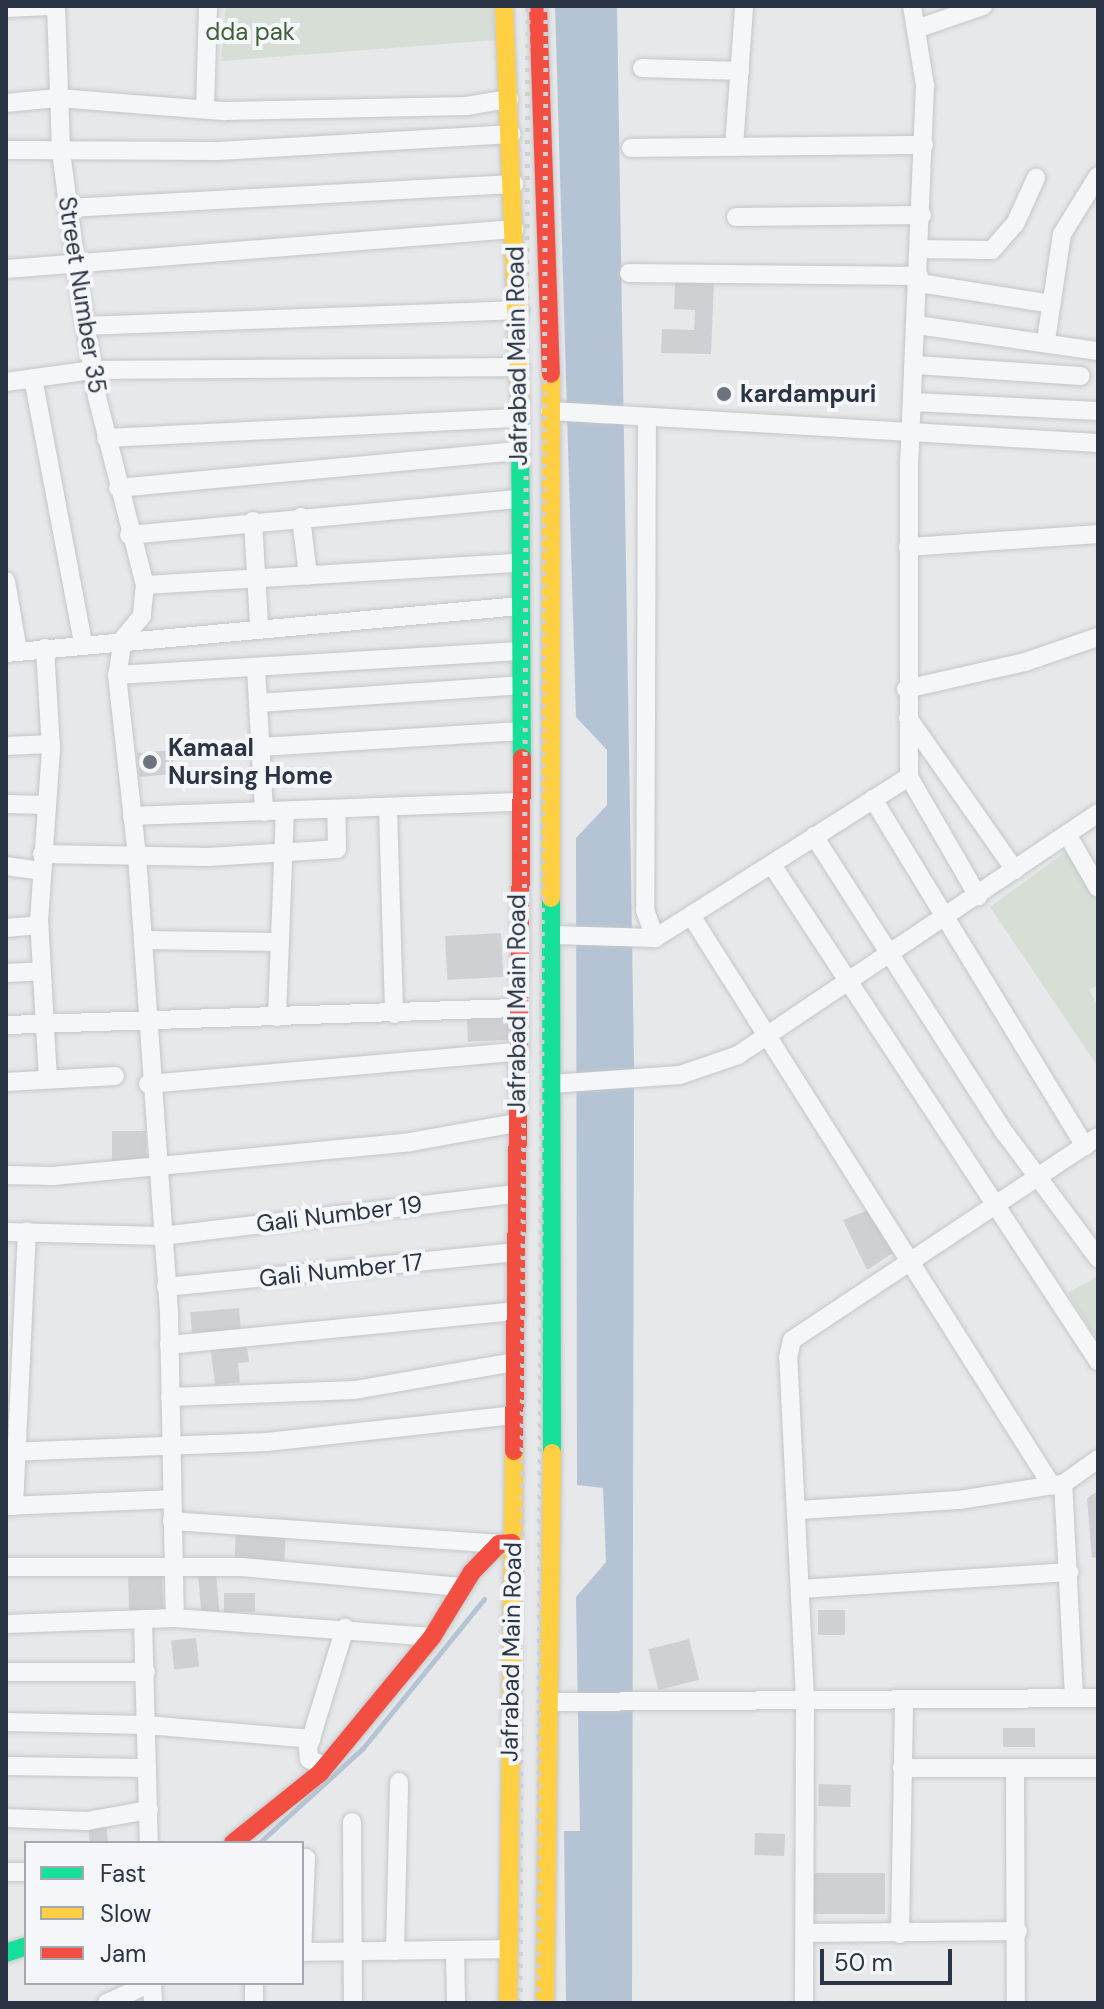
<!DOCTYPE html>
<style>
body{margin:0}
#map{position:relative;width:1104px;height:2009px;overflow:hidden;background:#e6e8ea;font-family:"DM Sans",sans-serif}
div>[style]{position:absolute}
.green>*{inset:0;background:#d6ded6}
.water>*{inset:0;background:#b4c4d5}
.stream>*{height:5px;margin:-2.5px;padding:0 2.5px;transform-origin:2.5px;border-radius:2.5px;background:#b4c4d5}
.building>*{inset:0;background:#ced0d3;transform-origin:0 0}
.roads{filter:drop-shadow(0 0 2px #c4c6c8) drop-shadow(0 0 2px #c4c6c8)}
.street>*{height:18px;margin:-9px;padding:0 9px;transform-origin:9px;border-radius:9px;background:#f5f6f7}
.fast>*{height:18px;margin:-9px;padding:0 9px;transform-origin:9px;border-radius:9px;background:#16e098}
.slow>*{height:18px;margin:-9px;padding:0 9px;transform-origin:9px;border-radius:9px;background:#ffcf43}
.jam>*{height:18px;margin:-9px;padding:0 9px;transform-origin:9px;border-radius:9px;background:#f24e42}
.rail>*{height:5px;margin-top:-2.5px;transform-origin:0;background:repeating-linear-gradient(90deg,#cecfd2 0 4px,transparent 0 12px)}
.dots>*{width:22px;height:22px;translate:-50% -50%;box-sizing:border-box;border:4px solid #f4f6f9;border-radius:50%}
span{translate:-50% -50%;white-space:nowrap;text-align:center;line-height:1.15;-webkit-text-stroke:8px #f4f6f9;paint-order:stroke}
.park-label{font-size:24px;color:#3f6138}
.street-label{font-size:24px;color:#2b3445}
.poi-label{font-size:24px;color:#2b3445;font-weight:700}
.left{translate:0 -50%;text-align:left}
.frame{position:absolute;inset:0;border:8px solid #2b3445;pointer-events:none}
.legend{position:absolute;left:24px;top:1841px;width:280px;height:144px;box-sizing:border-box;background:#f4f6f9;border:2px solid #a4a8b1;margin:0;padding:10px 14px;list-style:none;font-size:24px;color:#2b3445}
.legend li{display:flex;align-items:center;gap:16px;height:40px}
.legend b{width:40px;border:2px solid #a4a8b1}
.scale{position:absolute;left:820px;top:1949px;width:132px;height:36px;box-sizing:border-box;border:4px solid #2b3445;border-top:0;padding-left:10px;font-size:24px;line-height:28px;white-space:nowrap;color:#2b3445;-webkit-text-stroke:6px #f4f6f9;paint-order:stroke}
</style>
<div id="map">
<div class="green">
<i style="clip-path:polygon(226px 6px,493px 6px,496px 40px,221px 61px)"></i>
<i style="clip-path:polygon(1079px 842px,1098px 870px,1098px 984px,1089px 990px,1098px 1006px,1098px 1067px,990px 907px)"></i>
<i style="clip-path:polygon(1098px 1276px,1098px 1341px,1068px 1293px)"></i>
</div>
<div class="water">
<i style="clip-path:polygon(555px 6px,617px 6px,634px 1063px,632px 2003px,566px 2003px,564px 1831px,580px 1831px,576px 1597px,606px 1562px,603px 1488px,577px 1485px,576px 838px,607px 805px,607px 750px,576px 717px)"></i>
</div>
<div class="stream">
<i style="left:259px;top:1843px;width:141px;rotate:-42.4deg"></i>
<i style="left:363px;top:1748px;width:192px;rotate:-50.9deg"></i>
</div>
<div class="building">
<i style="clip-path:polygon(675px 282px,714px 283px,711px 354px,661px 353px,662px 329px,694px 330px,695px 310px,674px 309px)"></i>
<i style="left:172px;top:750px;width:24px;height:35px;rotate:85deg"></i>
<i style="left:501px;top:933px;width:44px;height:56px;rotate:87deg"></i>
<i style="left:509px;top:1017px;width:23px;height:42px;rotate:88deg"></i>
<i style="left:112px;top:1131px;width:34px;height:32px"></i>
<i style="clip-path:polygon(876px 1207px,899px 1249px,867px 1270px,843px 1220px)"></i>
<i style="left:239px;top:1308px;width:25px;height:49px;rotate:85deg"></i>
<i style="clip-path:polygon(246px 1340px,249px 1362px,238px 1363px,240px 1382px,215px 1385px,210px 1344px)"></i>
<i style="clip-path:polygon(1098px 1491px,1098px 1557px,1092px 1558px,1087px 1498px)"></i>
<i style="left:236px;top:1530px;width:50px;height:32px;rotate:3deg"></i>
<i style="left:216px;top:1573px;width:42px;height:18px;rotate:85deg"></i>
<i style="left:162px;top:1575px;width:38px;height:34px;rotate:88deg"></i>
<i style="left:224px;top:1593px;width:31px;height:19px"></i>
<i style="left:818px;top:1610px;width:27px;height:25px"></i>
<i style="left:196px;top:1638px;width:29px;height:25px;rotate:84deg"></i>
<i style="left:689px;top:1639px;width:42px;height:42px;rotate:76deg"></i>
<i style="left:1003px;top:1728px;width:32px;height:19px"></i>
<i style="left:819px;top:1784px;width:32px;height:22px;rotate:2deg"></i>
<i style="left:106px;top:1821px;width:22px;height:18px;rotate:85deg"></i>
<i style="left:755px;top:1833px;width:30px;height:22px;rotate:2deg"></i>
<i style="left:814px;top:1873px;width:71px;height:41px"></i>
</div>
<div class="roads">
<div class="street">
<i style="left:56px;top:6px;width:145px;rotate:88deg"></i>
<i style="left:61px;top:151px;width:117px;rotate:82.6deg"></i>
<i style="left:76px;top:267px;width:132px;rotate:80.8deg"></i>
<i style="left:97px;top:397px;width:194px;rotate:75.7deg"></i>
<i style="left:145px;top:585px;width:31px;rotate:96deg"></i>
<i style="left:142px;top:616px;width:30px;rotate:130deg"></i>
<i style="left:912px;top:6px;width:80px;rotate:80.7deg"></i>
<i style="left:925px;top:85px;width:375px;rotate:92.4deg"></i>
<i style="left:909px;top:460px;width:317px;rotate:90deg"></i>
<i style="left:909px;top:777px;width:138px;rotate:59.9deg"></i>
<i style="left:6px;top:8px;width:44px;rotate:-2.6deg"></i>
<i style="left:919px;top:28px;width:68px;rotate:-19deg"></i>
<i style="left:642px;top:68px;width:98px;rotate:1.8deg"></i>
<i style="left:6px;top:103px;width:52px;rotate:-5.5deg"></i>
<i style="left:58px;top:98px;width:168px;rotate:4.5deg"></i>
<i style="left:225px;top:111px;width:241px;rotate:-1.2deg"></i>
<i style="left:466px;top:106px;width:44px;rotate:-9.2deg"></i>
<i style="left:205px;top:109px;width:103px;rotate:-88.3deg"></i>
<i style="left:734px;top:147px;width:141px;rotate:-85.9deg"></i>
<i style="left:631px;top:148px;width:293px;rotate:-0.6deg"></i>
<i style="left:6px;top:150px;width:212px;rotate:0.3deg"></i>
<i style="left:218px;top:151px;width:294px;rotate:-3.3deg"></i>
<i style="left:68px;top:208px;width:447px;rotate:-3.1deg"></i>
<i style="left:736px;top:217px;width:186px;rotate:-0.6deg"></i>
<i style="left:920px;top:249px;width:72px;rotate:0.8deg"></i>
<i style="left:992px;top:250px;width:35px;rotate:-49deg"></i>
<i style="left:1015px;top:224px;width:51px;rotate:-65.5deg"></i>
<i style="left:6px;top:269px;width:510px;rotate:-4.5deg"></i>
<i style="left:629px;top:273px;width:290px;rotate:0.6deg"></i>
<i style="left:919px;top:283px;width:134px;rotate:9deg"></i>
<i style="left:917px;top:325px;width:183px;rotate:8.2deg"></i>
<i style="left:85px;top:326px;width:435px;rotate:-2.1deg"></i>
<i style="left:1046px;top:340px;width:107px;rotate:-81.4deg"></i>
<i style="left:1062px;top:234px;width:68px;rotate:-58.2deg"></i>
<i style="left:916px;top:365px;width:165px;rotate:3.8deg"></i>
<i style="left:33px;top:378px;width:270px;rotate:79.3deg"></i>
<i style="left:6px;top:382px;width:88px;rotate:-7.9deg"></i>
<i style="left:93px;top:370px;width:427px;rotate:-0.4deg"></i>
<i style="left:913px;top:402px;width:185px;rotate:2.8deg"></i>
<i style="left:550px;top:411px;width:549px;rotate:3.34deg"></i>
<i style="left:647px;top:417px;width:493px;rotate:90.2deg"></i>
<i style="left:645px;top:910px;width:30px;rotate:70deg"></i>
<i style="left:106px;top:438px;width:413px;rotate:-2.8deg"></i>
<i style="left:118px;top:488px;width:403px;rotate:-5.3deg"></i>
<i style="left:301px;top:517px;width:59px;rotate:83.2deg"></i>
<i style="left:253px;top:521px;width:104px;rotate:86.7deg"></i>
<i style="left:129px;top:535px;width:392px;rotate:-5.3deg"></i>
<i style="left:908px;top:547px;width:190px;rotate:-3.9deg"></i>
<i style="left:6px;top:581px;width:71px;rotate:80.3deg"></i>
<i style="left:145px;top:585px;width:374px;rotate:-3.4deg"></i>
<i style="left:123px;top:639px;width:36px;rotate:99deg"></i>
<i style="left:117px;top:675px;width:181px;rotate:83.7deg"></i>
<i style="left:137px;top:855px;width:460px;rotate:86deg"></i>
<i style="left:169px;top:1314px;width:304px;rotate:88.9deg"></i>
<i style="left:45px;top:648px;width:101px;rotate:86.6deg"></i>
<i style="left:51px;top:749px;width:170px;rotate:94deg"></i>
<i style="left:39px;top:919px;width:160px;rotate:86.8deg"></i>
<i style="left:6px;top:653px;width:515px;rotate:-5.23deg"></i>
<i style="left:256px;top:668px;width:144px;rotate:86.8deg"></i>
<i style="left:117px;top:675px;width:403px;rotate:-3.4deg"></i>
<i style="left:906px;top:689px;width:122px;rotate:-12.8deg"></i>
<i style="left:1025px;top:662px;width:77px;rotate:-18.9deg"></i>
<i style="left:258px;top:703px;width:262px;rotate:-3.9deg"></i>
<i style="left:908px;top:718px;width:186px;rotate:54.9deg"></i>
<i style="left:6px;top:746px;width:45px;rotate:-2.5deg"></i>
<i style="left:260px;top:747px;width:259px;rotate:-3.5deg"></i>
<i style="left:873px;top:799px;width:407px;rotate:58.6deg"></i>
<i style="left:6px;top:804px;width:41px;rotate:1.4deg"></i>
<i style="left:388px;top:808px;width:206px;rotate:88.3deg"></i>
<i style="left:132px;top:816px;width:390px;rotate:-2.1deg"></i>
<i style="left:1067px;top:834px;width:62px;rotate:60.1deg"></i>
<i style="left:814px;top:836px;width:353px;rotate:57.3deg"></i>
<i style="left:1005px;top:1133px;width:156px;rotate:53.4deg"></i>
<i style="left:42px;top:854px;width:166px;rotate:1deg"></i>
<i style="left:208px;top:857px;width:129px;rotate:-3.5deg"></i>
<i style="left:337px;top:849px;width:39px;rotate:-91deg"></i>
<i style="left:772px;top:865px;width:594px;rotate:56.68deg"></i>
<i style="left:6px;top:866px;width:35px;rotate:8deg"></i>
<i style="left:692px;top:917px;width:673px;rotate:57.68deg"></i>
<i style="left:6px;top:928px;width:33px;rotate:-5deg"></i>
<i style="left:552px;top:935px;width:103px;rotate:1.7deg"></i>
<i style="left:655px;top:938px;width:301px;rotate:-32.4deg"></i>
<i style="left:144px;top:940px;width:136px;rotate:0.8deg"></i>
<i style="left:6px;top:973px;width:35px;rotate:-3deg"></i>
<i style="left:277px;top:1017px;width:206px;rotate:-87.8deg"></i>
<i style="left:6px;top:1025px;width:511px;rotate:-1.91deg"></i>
<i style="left:6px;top:1082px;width:109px;rotate:-3.2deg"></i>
<i style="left:148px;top:1084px;width:370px;rotate:-5deg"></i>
<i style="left:551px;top:1084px;width:129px;rotate:-4deg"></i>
<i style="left:680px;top:1075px;width:61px;rotate:-19deg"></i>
<i style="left:738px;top:1055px;width:434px;rotate:-33.9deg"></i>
<i style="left:6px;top:1175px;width:47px;rotate:1.2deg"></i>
<i style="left:53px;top:1176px;width:359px;rotate:-5.4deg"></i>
<i style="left:410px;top:1142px;width:108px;rotate:-10.2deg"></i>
<i style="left:6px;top:1232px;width:156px;rotate:1.5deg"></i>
<i style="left:162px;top:1236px;width:356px;rotate:-6.8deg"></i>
<i style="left:166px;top:1287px;width:351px;rotate:-5.7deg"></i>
<i style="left:169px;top:1345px;width:348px;rotate:-5.6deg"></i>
<i style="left:170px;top:1397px;width:185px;rotate:-2.2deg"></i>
<i style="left:355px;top:1390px;width:161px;rotate:-10deg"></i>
<i style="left:6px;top:1452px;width:261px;rotate:-2.2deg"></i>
<i style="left:267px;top:1442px;width:248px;rotate:-6.2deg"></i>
<i style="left:6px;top:1506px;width:166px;rotate:-2.4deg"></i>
<i style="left:14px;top:1506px;width:275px;rotate:-87.3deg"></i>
<i style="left:799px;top:1510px;width:160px;rotate:-3.6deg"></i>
<i style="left:959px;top:1500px;width:102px;rotate:-9deg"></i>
<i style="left:172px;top:1521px;width:328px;rotate:4deg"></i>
<i style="left:6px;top:1567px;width:236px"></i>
<i style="left:242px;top:1567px;width:220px;rotate:5.2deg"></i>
<i style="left:801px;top:1589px;width:269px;rotate:-3.6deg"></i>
<i style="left:143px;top:1621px;width:222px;rotate:88.5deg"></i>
<i style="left:6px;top:1624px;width:169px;rotate:-2deg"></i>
<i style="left:175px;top:1618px;width:258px;rotate:4.2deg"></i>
<i style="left:6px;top:1672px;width:140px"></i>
<i style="left:1074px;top:1698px;width:214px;rotate:-92.9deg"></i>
<i style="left:1063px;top:1484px;width:43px;rotate:-35.5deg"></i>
<i style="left:552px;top:1702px;width:546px;rotate:-0.42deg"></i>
<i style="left:6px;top:1722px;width:140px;rotate:1.2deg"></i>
<i style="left:146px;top:1725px;width:166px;rotate:4.8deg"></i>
<i style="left:6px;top:1766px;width:141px;rotate:0.8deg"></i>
<i style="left:326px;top:1767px;width:19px;rotate:-155deg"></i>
<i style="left:309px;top:1759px;width:11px;rotate:-95deg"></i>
<i style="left:308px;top:1748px;width:126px;rotate:-72.9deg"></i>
<i style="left:902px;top:1768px;width:196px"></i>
<i style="left:1015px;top:1770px;width:233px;rotate:89.8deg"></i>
<i style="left:6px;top:1818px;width:81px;rotate:2.1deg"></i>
<i style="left:87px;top:1821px;width:63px;rotate:-10.1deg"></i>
<i style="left:352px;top:1822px;width:181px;rotate:89.7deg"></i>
<i style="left:306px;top:1858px;width:94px;rotate:92.4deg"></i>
<i style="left:302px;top:1952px;width:206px;rotate:-0.8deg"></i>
<i style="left:6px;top:1872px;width:20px"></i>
<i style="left:805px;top:1933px;width:213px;rotate:-0.5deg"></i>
<i style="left:900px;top:1934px;width:235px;rotate:-89deg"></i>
<i style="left:455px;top:1950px;width:53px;rotate:88.9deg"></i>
<i style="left:395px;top:1951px;width:169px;rotate:-88.6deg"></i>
<i style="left:152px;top:1983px;width:20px;rotate:87deg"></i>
<i style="left:254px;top:1983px;width:20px;rotate:90deg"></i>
<i style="left:107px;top:2003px;width:48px;rotate:-24.4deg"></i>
<i style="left:804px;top:2003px;width:304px;rotate:-89.8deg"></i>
<i style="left:805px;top:1699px;width:342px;rotate:-92.8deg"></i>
<i style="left:788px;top:1357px;width:17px;rotate:-77deg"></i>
<i style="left:792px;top:1340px;width:367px;rotate:-33.6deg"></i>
</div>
<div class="fast">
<i style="left:520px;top:405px;width:353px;rotate:89.7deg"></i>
<i style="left:551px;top:898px;width:555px;rotate:89.9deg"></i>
<i style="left:6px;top:1953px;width:21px;rotate:-19deg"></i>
</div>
<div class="slow">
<i style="left:504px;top:6px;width:399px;rotate:87.7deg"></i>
<i style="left:551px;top:374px;width:524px;rotate:90deg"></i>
<i style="left:508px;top:2003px;width:552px;rotate:-89.38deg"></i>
<i style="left:545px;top:2003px;width:550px;rotate:-89.27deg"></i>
</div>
<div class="jam">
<i style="left:538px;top:6px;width:368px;rotate:88deg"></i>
<i style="left:514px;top:1451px;width:693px;rotate:-89.34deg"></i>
<i style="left:233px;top:1843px;width:112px;rotate:-38.8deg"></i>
<i style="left:320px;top:1773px;width:176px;rotate:-50.5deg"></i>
<i style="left:432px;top:1637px;width:76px;rotate:-58.4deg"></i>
<i style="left:472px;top:1572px;width:39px;rotate:-46deg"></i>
<i style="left:499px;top:1544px;width:13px;rotate:-4deg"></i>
</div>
</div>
<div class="rail">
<i style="left:520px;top:2003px;width:1997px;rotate:-89.77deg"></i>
<i style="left:538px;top:2003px;width:1997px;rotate:-89.77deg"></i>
</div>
<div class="dots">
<i style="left:724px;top:394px;background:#6c737f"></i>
<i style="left:150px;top:762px;background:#6c737f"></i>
</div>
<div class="park-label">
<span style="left:250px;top:32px">dda pak</span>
</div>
<div class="street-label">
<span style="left:82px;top:295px;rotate:81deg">Street Number 35</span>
<span style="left:517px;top:356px;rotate:-91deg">Jafrabad Main Road</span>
<span style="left:517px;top:1004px;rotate:-90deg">Jafrabad Main Road</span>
<span style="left:339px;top:1214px;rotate:-7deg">Gali Number 19</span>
<span style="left:341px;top:1270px;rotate:-6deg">Gali Number 17</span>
<span style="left:511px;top:1652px;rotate:-89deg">Jafrabad Main Road</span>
</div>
<div class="poi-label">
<span class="left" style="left:740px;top:394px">kardampuri</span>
<span class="left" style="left:168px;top:762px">Kamaal<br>Nursing Home</span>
</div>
<div class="frame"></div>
<ul class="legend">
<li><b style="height:10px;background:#16e098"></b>Fast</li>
<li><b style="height:10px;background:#ffcf43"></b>Slow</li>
<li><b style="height:10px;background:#f24e42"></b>Jam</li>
</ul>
<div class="scale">50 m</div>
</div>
